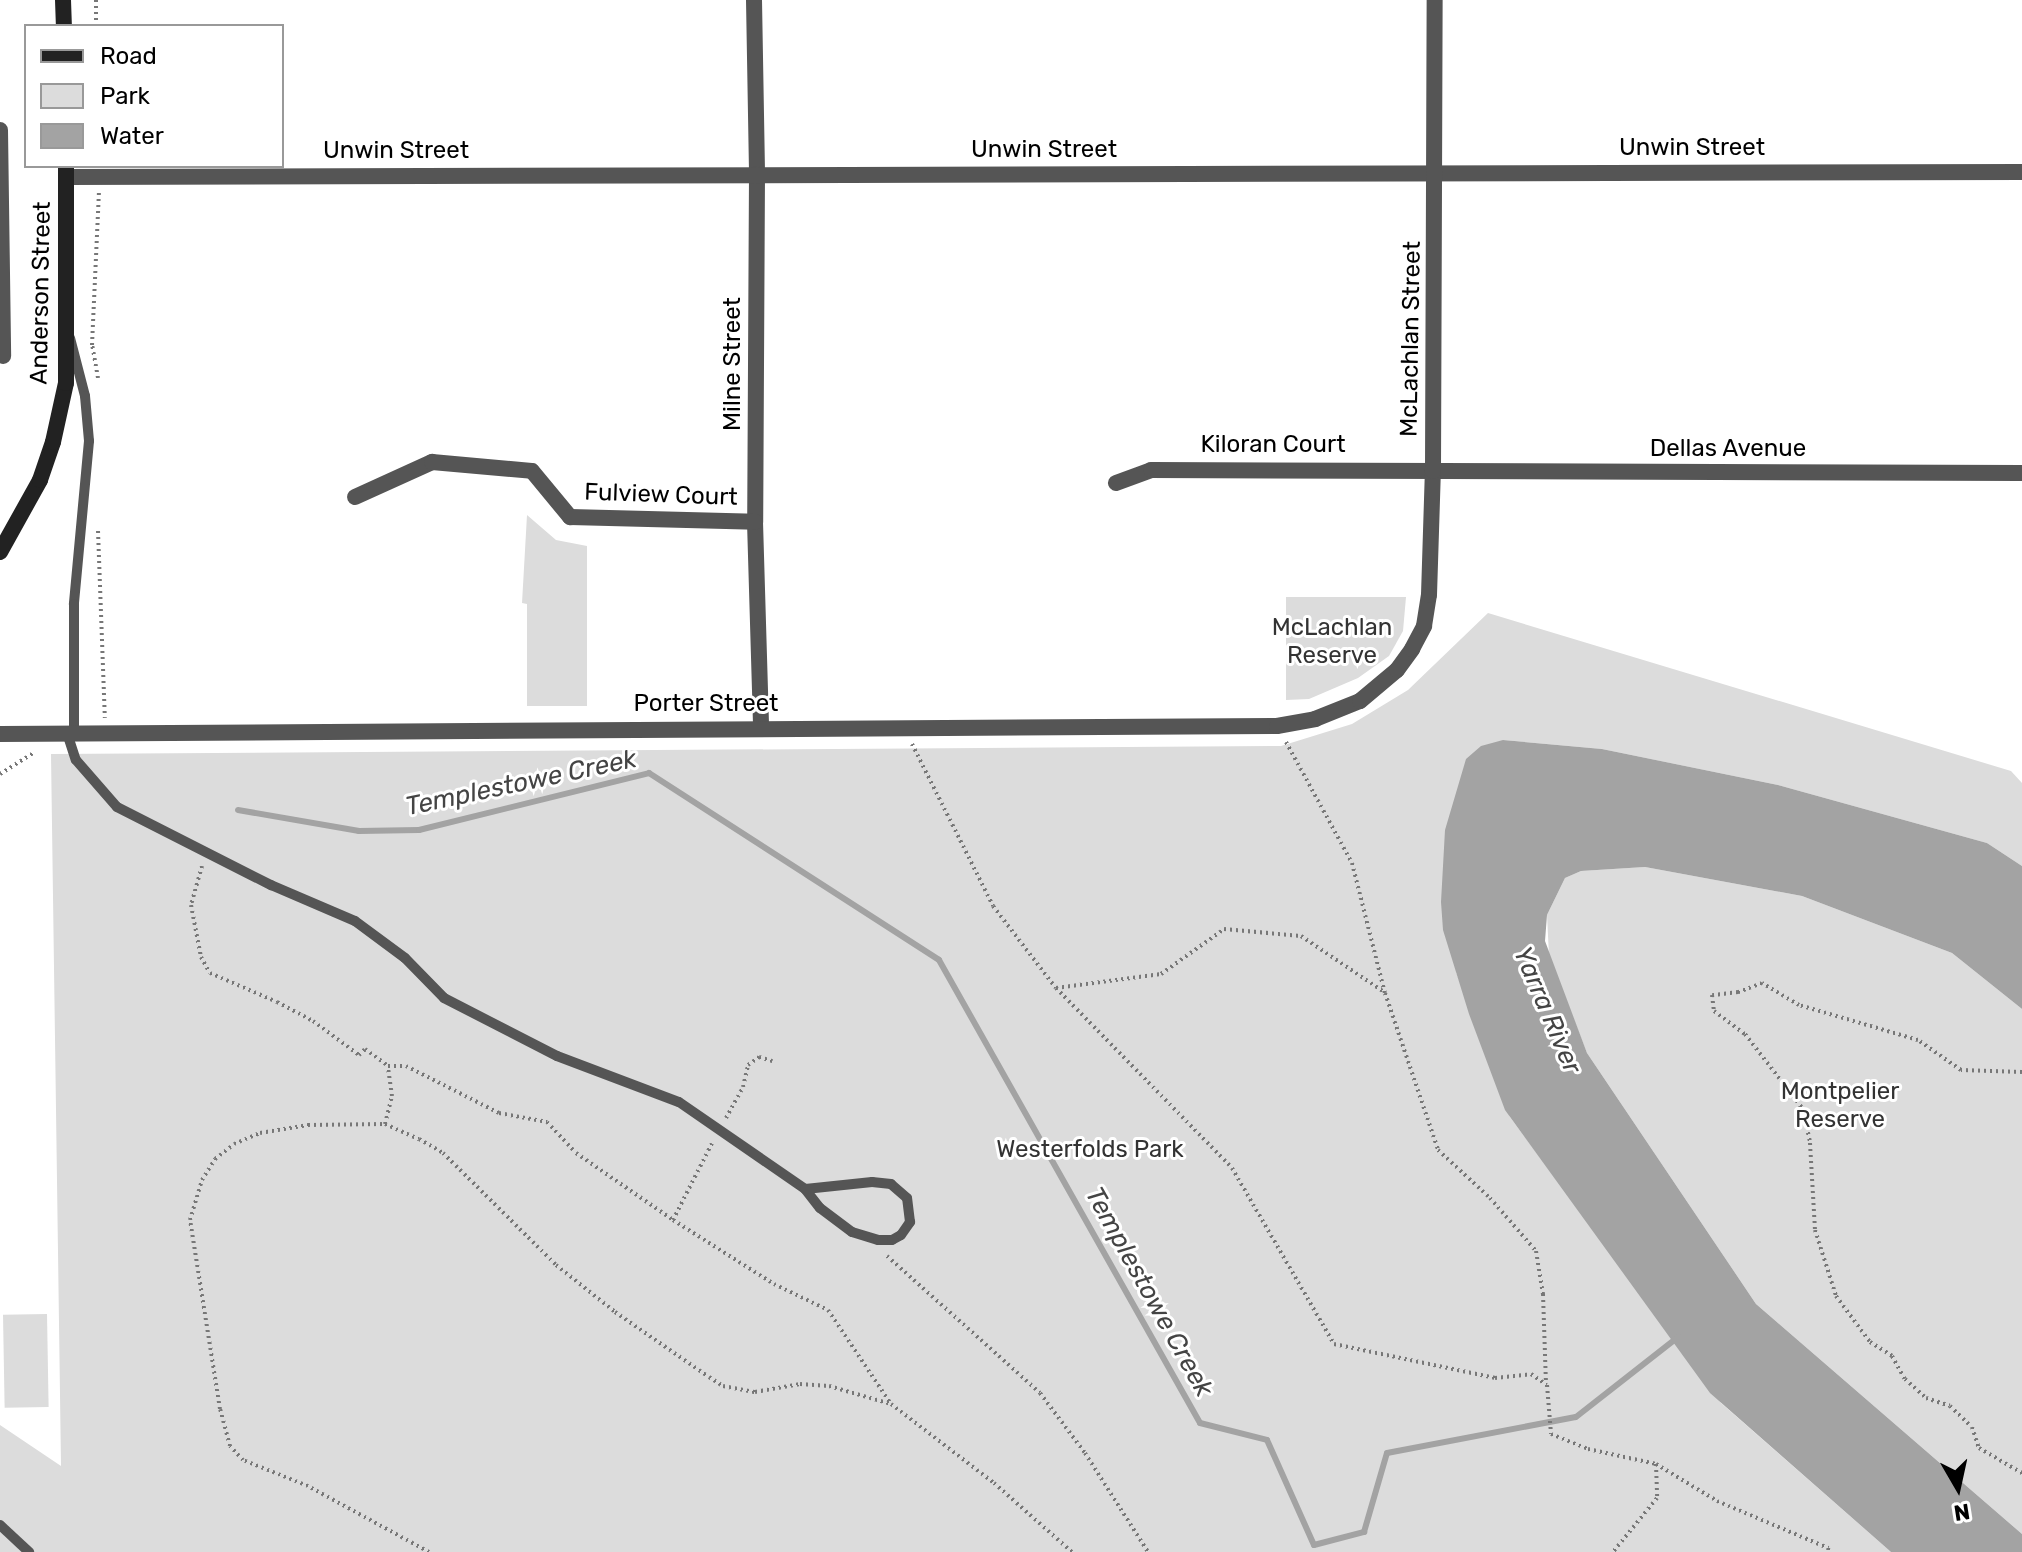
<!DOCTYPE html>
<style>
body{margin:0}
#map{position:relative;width:2022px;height:1552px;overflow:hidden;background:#fff;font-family:Rubik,sans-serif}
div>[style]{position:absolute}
.green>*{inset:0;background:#dcdcdc;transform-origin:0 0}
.water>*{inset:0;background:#a3a3a3}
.stream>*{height:6px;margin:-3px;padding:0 3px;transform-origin:3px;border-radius:3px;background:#a3a3a3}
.path>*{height:4px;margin-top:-2px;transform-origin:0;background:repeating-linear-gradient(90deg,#777 0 2px,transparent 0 6px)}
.service>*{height:10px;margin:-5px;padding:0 5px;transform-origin:5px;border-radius:5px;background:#555}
.minor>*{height:16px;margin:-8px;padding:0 8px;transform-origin:8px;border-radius:8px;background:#555}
.secondary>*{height:16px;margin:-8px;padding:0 8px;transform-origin:8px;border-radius:8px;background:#222}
span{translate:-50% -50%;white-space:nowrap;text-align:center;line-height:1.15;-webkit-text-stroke:6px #fff;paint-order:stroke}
.street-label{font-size:24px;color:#000}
.park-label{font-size:24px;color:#333}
.water-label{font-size:26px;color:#444;font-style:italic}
.legend{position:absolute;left:24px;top:24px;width:260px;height:144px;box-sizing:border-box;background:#fff;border:2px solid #999;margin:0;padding:10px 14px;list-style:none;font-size:24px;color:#000}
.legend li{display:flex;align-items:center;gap:16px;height:40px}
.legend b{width:40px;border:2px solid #999}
.north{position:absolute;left:1918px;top:1448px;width:80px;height:80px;-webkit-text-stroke:6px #fff;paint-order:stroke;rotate:171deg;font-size:22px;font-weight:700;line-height:32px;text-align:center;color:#000}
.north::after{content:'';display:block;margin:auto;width:28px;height:36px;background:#000;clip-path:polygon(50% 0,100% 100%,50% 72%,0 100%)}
</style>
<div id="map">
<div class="green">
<i style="clip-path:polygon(527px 515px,556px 540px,587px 546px,587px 706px,527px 706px,527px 604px,522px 603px)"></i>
<i style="clip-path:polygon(1286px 597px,1406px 597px,1403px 631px,1389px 656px,1358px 678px,1309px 699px,1286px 700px)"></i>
<i style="clip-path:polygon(1488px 613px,2011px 771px,2022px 783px,2022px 866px,1987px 843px,1778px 785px,1602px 749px,1503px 740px,1456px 972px,1510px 1117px,1721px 1403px,1891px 1552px,0 1552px,0 1425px,61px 1466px,51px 754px,1281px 746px,1352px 724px,1408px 690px)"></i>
<i style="clip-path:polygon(1645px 867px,1802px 896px,1952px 953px,2022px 1009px,2022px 1534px,1756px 1304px,1587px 1053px,1549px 956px,1547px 915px,1565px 878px,1581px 871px)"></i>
<i style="left:47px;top:1314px;width:93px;height:44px;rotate:89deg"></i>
</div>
<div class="water">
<i style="clip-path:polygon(1503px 740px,1602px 749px,1778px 785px,1987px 843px,2022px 866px,2022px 1009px,1952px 953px,1802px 896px,1645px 867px,1581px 871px,1565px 878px,1547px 915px,1545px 941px,1587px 1053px,1756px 1304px,2022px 1534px,2022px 1552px,1891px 1552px,1710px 1393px,1505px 1110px,1469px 1014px,1443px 930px,1441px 902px,1445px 830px,1466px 759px,1481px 746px)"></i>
</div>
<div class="stream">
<i style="left:238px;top:810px;width:123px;rotate:9.8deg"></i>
<i style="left:359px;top:831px;width:60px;rotate:-1deg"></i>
<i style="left:419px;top:830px;width:237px;rotate:-13.9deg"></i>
<i style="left:649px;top:773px;width:345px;rotate:32.8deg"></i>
<i style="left:939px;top:960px;width:531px;rotate:60.59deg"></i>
<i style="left:1200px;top:1423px;width:69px;rotate:14.2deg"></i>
<i style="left:1267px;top:1440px;width:115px;rotate:65.9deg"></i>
<i style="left:1314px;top:1545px;width:52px;rotate:-14.6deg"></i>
<i style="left:1364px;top:1532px;width:82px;rotate:-73.8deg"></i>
<i style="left:1387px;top:1453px;width:192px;rotate:-10.8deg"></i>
<i style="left:1576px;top:1417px;width:130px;rotate:-38.1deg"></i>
</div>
<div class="path">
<i style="left:96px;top:0;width:26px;rotate:90deg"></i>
<i style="left:98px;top:378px;width:34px;rotate:-100deg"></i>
<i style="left:92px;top:345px;width:153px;rotate:-87.4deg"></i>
<i style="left:98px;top:531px;width:187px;rotate:87.9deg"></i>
<i style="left:1286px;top:742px;width:138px;rotate:61.4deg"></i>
<i style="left:1352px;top:863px;width:134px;rotate:75.8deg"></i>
<i style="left:1385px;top:993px;width:166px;rotate:71.3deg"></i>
<i style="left:1438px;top:1150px;width:71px;rotate:42.7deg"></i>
<i style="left:1490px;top:1198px;width:70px;rotate:49deg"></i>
<i style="left:1536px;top:1251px;width:44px;rotate:80.8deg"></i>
<i style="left:1543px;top:1294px;width:89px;rotate:88.1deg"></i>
<i style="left:912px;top:744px;width:181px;rotate:63.4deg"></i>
<i style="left:993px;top:906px;width:103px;rotate:52.5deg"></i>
<i style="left:1056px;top:988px;width:252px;rotate:45.6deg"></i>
<i style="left:1232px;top:1168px;width:203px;rotate:59.9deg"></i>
<i style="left:1334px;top:1344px;width:165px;rotate:11.9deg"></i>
<i style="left:1495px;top:1378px;width:36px;rotate:-6deg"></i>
<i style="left:1531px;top:1374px;width:19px;rotate:35deg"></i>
<i style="left:1547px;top:1385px;width:49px;rotate:85.3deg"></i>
<i style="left:1551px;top:1434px;width:40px;rotate:22deg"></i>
<i style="left:1588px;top:1449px;width:70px;rotate:12.4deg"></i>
<i style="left:1656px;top:1464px;width:34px;rotate:88deg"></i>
<i style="left:1657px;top:1498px;width:70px;rotate:129.2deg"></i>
<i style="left:0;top:774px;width:41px;rotate:-32.2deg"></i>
<i style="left:202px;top:866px;width:41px;rotate:105.8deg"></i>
<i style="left:191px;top:905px;width:53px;rotate:79.1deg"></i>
<i style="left:201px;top:957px;width:18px;rotate:61deg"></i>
<i style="left:210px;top:973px;width:73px;rotate:23.4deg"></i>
<i style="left:277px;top:1002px;width:41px;rotate:27.8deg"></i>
<i style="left:313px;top:1021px;width:57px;rotate:36.5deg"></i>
<i style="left:359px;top:1055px;width:8px;rotate:-45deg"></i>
<i style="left:365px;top:1049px;width:29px;rotate:36deg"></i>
<i style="left:1056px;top:988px;width:106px;rotate:-7.6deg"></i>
<i style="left:1161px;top:974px;width:77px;rotate:-35.5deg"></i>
<i style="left:1224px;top:929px;width:77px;rotate:5.2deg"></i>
<i style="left:1301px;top:936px;width:100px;rotate:34deg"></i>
<i style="left:2022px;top:1072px;width:61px;rotate:-178.1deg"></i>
<i style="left:1961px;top:1070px;width:52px;rotate:-145.1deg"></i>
<i style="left:1918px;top:1040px;width:124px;rotate:-163.6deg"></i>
<i style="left:1799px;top:1005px;width:43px;rotate:-149.3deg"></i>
<i style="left:1762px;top:983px;width:26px;rotate:159deg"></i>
<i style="left:1738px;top:992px;width:26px;rotate:173deg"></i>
<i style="left:1712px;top:995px;width:16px;rotate:83deg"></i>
<i style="left:1714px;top:1011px;width:39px;rotate:37deg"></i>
<i style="left:1745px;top:1034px;width:95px;rotate:52.3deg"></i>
<i style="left:1803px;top:1109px;width:35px;rotate:78deg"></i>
<i style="left:1810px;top:1143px;width:87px;rotate:86.7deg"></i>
<i style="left:1815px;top:1230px;width:69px;rotate:72.3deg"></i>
<i style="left:1836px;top:1296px;width:57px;rotate:53.5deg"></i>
<i style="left:1870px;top:1342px;width:26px;rotate:32deg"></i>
<i style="left:1892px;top:1356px;width:26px;rotate:61deg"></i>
<i style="left:1905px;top:1379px;width:28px;rotate:42deg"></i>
<i style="left:1926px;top:1398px;width:25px;rotate:18deg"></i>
<i style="left:1950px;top:1406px;width:30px;rotate:44deg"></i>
<i style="left:1972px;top:1427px;width:22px;rotate:72deg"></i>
<i style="left:1979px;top:1448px;width:50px;rotate:30.2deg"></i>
<i style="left:726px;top:1118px;width:35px;rotate:-61deg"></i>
<i style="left:743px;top:1087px;width:23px;rotate:-77deg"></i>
<i style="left:748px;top:1065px;width:14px;rotate:-36deg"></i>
<i style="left:759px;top:1057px;width:14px;rotate:17deg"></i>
<i style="left:385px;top:1124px;width:29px;rotate:-76deg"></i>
<i style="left:392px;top:1096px;width:30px;rotate:-98deg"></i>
<i style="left:388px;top:1066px;width:18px"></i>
<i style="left:406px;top:1066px;width:104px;rotate:26.8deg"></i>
<i style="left:499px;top:1113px;width:49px;rotate:10.6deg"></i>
<i style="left:547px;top:1122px;width:42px;rotate:46.9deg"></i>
<i style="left:576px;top:1153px;width:118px;rotate:34.6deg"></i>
<i style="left:673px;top:1220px;width:120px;rotate:32.4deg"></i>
<i style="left:774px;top:1284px;width:60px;rotate:25.7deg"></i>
<i style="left:828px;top:1310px;width:113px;rotate:56.2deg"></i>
<i style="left:673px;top:1220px;width:86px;rotate:-63.1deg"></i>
<i style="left:887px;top:1256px;width:205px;rotate:41.8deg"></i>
<i style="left:1040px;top:1393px;width:75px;rotate:53.1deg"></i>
<i style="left:1085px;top:1453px;width:117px;rotate:57.5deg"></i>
<i style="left:1656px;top:1464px;width:71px;rotate:31.2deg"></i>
<i style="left:1717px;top:1501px;width:121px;rotate:22.9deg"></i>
<i style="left:1828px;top:1548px;width:4px;rotate:76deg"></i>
<i style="left:429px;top:1552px;width:138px;rotate:-151.4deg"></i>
<i style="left:308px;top:1486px;width:70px;rotate:-158.2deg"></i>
<i style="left:243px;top:1460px;width:19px;rotate:-133deg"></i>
<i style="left:230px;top:1446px;width:38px;rotate:-105deg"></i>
<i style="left:220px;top:1409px;width:191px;rotate:-99deg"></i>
<i style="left:190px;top:1220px;width:42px;rotate:-73.3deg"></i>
<i style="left:202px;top:1180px;width:25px;rotate:-58deg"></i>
<i style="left:215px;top:1159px;width:24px;rotate:-38deg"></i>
<i style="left:234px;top:1144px;width:28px;rotate:-23deg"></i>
<i style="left:260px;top:1133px;width:49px;rotate:-9.5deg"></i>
<i style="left:308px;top:1125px;width:77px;rotate:-0.7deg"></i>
<i style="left:385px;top:1124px;width:37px;rotate:24deg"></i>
<i style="left:419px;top:1139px;width:28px;rotate:30deg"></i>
<i style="left:443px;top:1153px;width:159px;rotate:44.7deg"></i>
<i style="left:556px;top:1265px;width:75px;rotate:38.5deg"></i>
<i style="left:615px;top:1312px;width:114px;rotate:34.7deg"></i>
<i style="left:709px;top:1377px;width:17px;rotate:33deg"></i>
<i style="left:723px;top:1386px;width:33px;rotate:11deg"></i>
<i style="left:755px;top:1392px;width:46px;rotate:-10.1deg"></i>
<i style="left:800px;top:1384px;width:29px;rotate:4deg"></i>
<i style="left:829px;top:1386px;width:65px;rotate:16.2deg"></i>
<i style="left:891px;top:1404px;width:130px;rotate:37.5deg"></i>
<i style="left:994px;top:1483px;width:104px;rotate:41.5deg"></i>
</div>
<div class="service">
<i style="left:70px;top:338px;width:60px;rotate:75.5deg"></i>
<i style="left:85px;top:396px;width:45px;rotate:84.9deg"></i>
<i style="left:89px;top:441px;width:164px;rotate:95.3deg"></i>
<i style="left:74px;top:604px;width:129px;rotate:90deg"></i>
<i style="left:67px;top:733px;width:28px;rotate:72deg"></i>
<i style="left:76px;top:760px;width:62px;rotate:48.9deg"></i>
<i style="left:117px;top:807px;width:173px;rotate:26.9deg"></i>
<i style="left:271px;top:885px;width:91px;rotate:23.2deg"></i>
<i style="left:355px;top:921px;width:62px;rotate:36.5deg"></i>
<i style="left:405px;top:958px;width:56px;rotate:45.7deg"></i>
<i style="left:444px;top:998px;width:127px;rotate:27.2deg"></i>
<i style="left:557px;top:1056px;width:130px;rotate:20.7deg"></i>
<i style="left:679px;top:1102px;width:153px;rotate:34.6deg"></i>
<i style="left:805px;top:1189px;width:24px;rotate:52deg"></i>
<i style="left:820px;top:1208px;width:40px;rotate:37deg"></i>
<i style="left:852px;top:1232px;width:27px;rotate:17deg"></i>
<i style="left:878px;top:1240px;width:14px"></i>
<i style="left:892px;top:1240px;width:10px;rotate:-29deg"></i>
<i style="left:901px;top:1235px;width:16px;rotate:-55deg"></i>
<i style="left:910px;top:1222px;width:24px;rotate:-97deg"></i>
<i style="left:907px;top:1198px;width:21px;rotate:-139deg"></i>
<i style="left:891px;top:1184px;width:19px;rotate:-174deg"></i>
<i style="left:872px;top:1182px;width:67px;rotate:174deg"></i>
<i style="left:0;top:1525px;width:40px;rotate:43deg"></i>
</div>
<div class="minor">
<i style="left:754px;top:0;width:174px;rotate:89deg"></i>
<i style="left:757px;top:174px;width:348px;rotate:90.3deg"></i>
<i style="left:755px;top:522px;width:207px;rotate:88.3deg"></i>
<i style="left:0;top:130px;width:226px;rotate:89.2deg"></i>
<i style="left:66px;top:177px;width:1956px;rotate:-0.15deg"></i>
<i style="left:1116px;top:483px;width:37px;rotate:-20deg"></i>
<i style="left:1151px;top:470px;width:871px;rotate:0.2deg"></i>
<i style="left:355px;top:497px;width:85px;rotate:-24.4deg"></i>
<i style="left:432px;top:462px;width:100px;rotate:5.1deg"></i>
<i style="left:532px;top:471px;width:60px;rotate:50.4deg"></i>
<i style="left:570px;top:517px;width:185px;rotate:1.5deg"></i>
<i style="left:0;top:734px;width:1277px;rotate:-0.36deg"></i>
<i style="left:1277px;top:726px;width:39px;rotate:-10deg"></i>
<i style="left:1315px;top:719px;width:48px;rotate:-21.8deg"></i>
<i style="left:1360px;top:701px;width:48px;rotate:-40deg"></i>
<i style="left:1397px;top:670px;width:26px;rotate:-54deg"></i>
<i style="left:1412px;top:649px;width:26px;rotate:-62deg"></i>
<i style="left:1424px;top:626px;width:31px;rotate:-81deg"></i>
<i style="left:1429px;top:595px;width:124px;rotate:-88.2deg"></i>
<i style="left:1433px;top:471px;width:471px;rotate:-89.8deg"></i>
</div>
<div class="secondary">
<i style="left:63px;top:0;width:26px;rotate:88deg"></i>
<i style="left:0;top:552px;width:82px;rotate:-60.9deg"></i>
<i style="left:40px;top:480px;width:40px;rotate:-71.1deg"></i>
<i style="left:53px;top:442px;width:60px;rotate:-77.6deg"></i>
<i style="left:66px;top:383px;width:217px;rotate:-90deg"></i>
</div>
<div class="street-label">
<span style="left:1692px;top:148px">Unwin Street</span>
<span style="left:1044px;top:150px">Unwin Street</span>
<span style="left:396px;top:151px">Unwin Street</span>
<span style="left:41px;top:293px;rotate:-89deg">Anderson Street</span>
<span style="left:1411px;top:339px;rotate:-89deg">McLachlan Street</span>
<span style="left:733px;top:364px;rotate:-90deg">Milne Street</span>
<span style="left:1273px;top:445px">Kiloran Court</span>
<span style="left:1728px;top:449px">Dellas Avenue</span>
<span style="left:661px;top:495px;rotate:2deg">Fulview Court</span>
<span style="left:706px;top:704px">Porter Street</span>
</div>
<div class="park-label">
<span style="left:1332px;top:642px">McLachlan<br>Reserve</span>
<span style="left:1840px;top:1106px">Montpelier<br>Reserve</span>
<span style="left:1090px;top:1150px">Westerfolds Park</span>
</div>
<div class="water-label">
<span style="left:521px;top:783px;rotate:-12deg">Templestowe Creek</span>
<span style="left:1547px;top:1010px;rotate:67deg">Yarra River</span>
<span style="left:1149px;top:1292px;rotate:61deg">Templestowe Creek</span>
</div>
<ul class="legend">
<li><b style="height:10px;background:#222"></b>Road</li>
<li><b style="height:22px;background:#dcdcdc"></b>Park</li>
<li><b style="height:22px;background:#a3a3a3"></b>Water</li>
</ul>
<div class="north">N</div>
</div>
